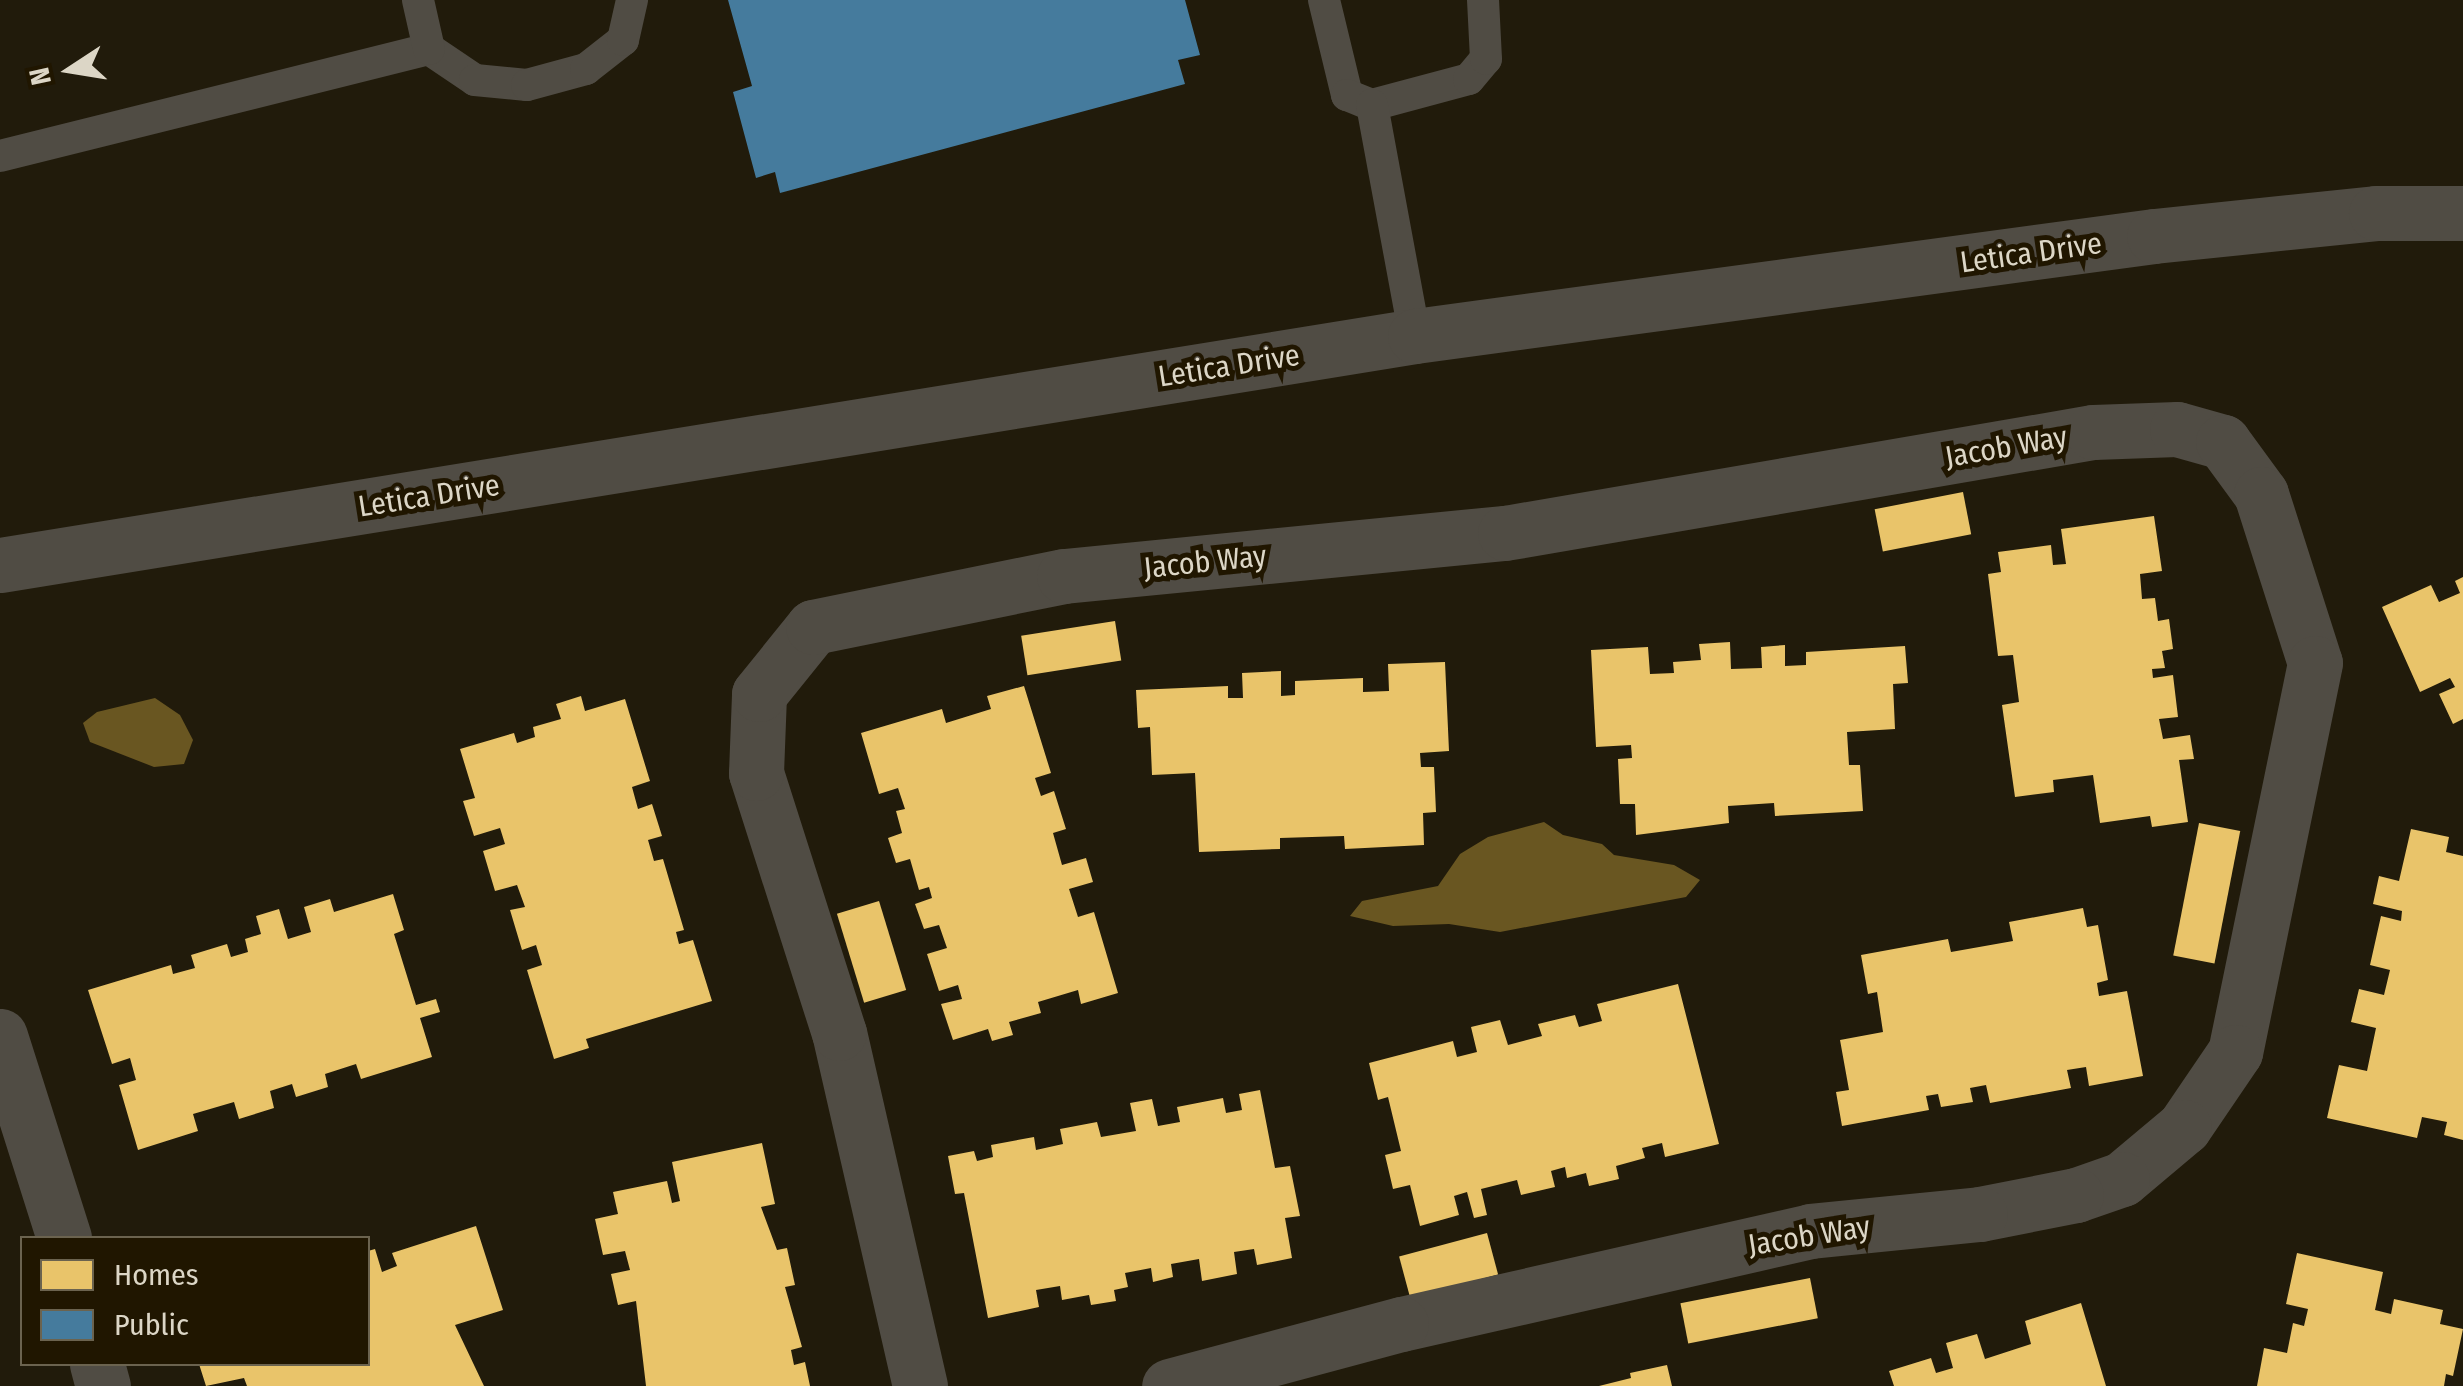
<!DOCTYPE html>
<style>
body{margin:0}
#map{position:relative;width:2463px;height:1386px;overflow:hidden;background:#211b0b;font-family:"Fira Sans Condensed",sans-serif}
div>[style]{position:absolute}
.water>*{inset:0;background:#695621}
.homes>*{inset:0;background:#e9c46a;transform-origin:0 0}
.public>*{inset:0;background:#457b9d}
.service>*{height:32px;margin:-16px;padding:0 16px;transform-origin:16px;border-radius:16px;background:#504c44}
.minor>*{height:55px;margin:-27.5px;padding:0 27.5px;transform-origin:27.5px;border-radius:27.5px;background:#504c44}
.tertiary>*{height:55px;margin:-27.5px;padding:0 27.5px;transform-origin:27.5px;border-radius:27.5px;background:#504c44}
span{translate:-50% -50%;white-space:nowrap;text-align:center;line-height:1.15;-webkit-text-stroke:10px #201600;paint-order:stroke}
.street-label{font-size:30px;color:#dcd6c6}
.legend{position:absolute;left:20px;top:1236px;width:350px;height:130px;box-sizing:border-box;background:#201600;border:2px solid #6b634f;margin:0;padding:12px 18px;list-style:none;font-size:30px;color:#dcd6c6}
.legend li{display:flex;align-items:center;gap:20px;height:50px}
.legend b{width:50px;border:2px solid #6b634f}
.north{position:absolute;left:20px;top:20px;width:100px;height:100px;-webkit-text-stroke:8px #201600;paint-order:stroke;rotate:258deg;font-size:28px;font-weight:700;line-height:40px;text-align:center;color:#dcd6c6}
.north::after{content:'';display:block;margin:auto;width:35px;height:45px;background:#dcd6c6;clip-path:polygon(50% 0,100% 100%,50% 72%,0 100%)}
</style>
<div id="map">
<div class="water">
<i style="clip-path:polygon(155px 698px,180px 715px,193px 740px,184px 764px,154px 767px,90px 742px,83px 723px,97px 712px)"></i>
<i style="clip-path:polygon(1544px 822px,1563px 835px,1602px 844px,1614px 855px,1674px 865px,1700px 880px,1686px 897px,1500px 932px,1449px 924px,1393px 926px,1350px 916px,1362px 901px,1438px 886px,1460px 854px,1488px 837px)"></i>
</div>
<div class="homes">
<i style="left:1963px;top:492px;width:43px;height:90px;rotate:79deg"></i>
<i style="clip-path:polygon(2154px 516px,2162px 571px,2140px 574px,2142px 599px,2155px 598px,2158px 621px,2169px 619px,2173px 649px,2162px 651px,2165px 668px,2152px 669px,2153px 678px,2173px 675px,2178px 717px,2159px 719px,2163px 739px,2190px 735px,2194px 759px,2179px 760px,2188px 822px,2152px 827px,2150px 816px,2100px 823px,2093px 775px,2053px 780px,2054px 792px,2015px 797px,2002px 705px,2019px 702px,2013px 655px,1998px 656px,1988px 574px,2001px 572px,1998px 552px,2051px 545px,2053px 565px,2066px 564px,2061px 529px)"></i>
<i style="clip-path:polygon(2463px 577px,2463px 719px,2453px 724px,2439px 694px,2455px 687px,2450px 678px,2420px 692px,2382px 607px,2431px 585px,2439px 602px,2460px 593px,2455px 581px)"></i>
<i style="left:1115px;top:621px;width:40px;height:95px;rotate:81deg"></i>
<i style="clip-path:polygon(1730px 642px,1731px 669px,1762px 668px,1761px 647px,1785px 645px,1785px 666px,1806px 665px,1806px 652px,1905px 646px,1908px 683px,1893px 684px,1895px 729px,1847px 732px,1849px 765px,1860px 765px,1863px 811px,1775px 816px,1774px 803px,1728px 806px,1729px 823px,1636px 835px,1635px 804px,1620px 804px,1618px 759px,1632px 758px,1631px 745px,1596px 747px,1591px 650px,1648px 647px,1650px 674px,1674px 673px,1673px 662px,1701px 660px,1699px 644px)"></i>
<i style="clip-path:polygon(1445px 662px,1449px 751px,1420px 753px,1421px 767px,1434px 767px,1436px 812px,1423px 813px,1424px 845px,1345px 849px,1344px 836px,1280px 838px,1280px 849px,1199px 852px,1195px 773px,1152px 775px,1150px 727px,1138px 728px,1136px 690px,1228px 686px,1228px 698px,1243px 698px,1242px 673px,1281px 671px,1281px 696px,1295px 695px,1295px 681px,1363px 678px,1363px 692px,1389px 691px,1388px 664px)"></i>
<i style="clip-path:polygon(1024px 686px,1051px 773px,1035px 778px,1041px 796px,1054px 791px,1066px 829px,1053px 833px,1062px 865px,1086px 858px,1093px 882px,1069px 889px,1078px 917px,1094px 912px,1118px 993px,1081px 1004px,1078px 990px,1038px 1002px,1041px 1013px,1009px 1022px,1013px 1035px,992px 1041px,988px 1029px,953px 1040px,941px 1004px,962px 999px,958px 985px,939px 991px,927px 954px,947px 948px,939px 925px,924px 929px,915px 904px,932px 898px,929px 887px,919px 890px,910px 859px,896px 863px,888px 838px,902px 833px,896px 811px,905px 809px,898px 788px,879px 794px,861px 733px,942px 709px,946px 723px,991px 709px,987px 696px)"></i>
<i style="clip-path:polygon(581px 696px,585px 711px,625px 699px,650px 781px,632px 787px,638px 809px,652px 804px,662px 836px,648px 840px,654px 861px,663px 859px,684px 930px,676px 932px,679px 944px,693px 940px,712px 1001px,586px 1039px,589px 1048px,554px 1059px,527px 970px,542px 965px,536px 945px,522px 950px,510px 910px,525px 907px,517px 885px,495px 891px,483px 851px,505px 844px,500px 828px,474px 836px,463px 801px,475px 798px,460px 749px,514px 733px,517px 743px,535px 737px,533px 727px,561px 719px,556px 704px)"></i>
<i style="left:2199px;top:823px;width:42px;height:135px;rotate:11deg"></i>
<i style="clip-path:polygon(2411px 829px,2449px 837px,2446px 852px,2463px 856px,2463px 1140px,2444px 1135px,2447px 1122px,2422px 1117px,2417px 1138px,2327px 1118px,2339px 1065px,2367px 1071px,2376px 1028px,2351px 1022px,2359px 989px,2384px 995px,2390px 970px,2370px 965px,2381px 916px,2401px 921px,2402px 911px,2373px 904px,2379px 876px,2399px 881px)"></i>
<i style="clip-path:polygon(393px 894px,404px 930px,394px 934px,416px 1005px,436px 999px,440px 1012px,420px 1018px,432px 1057px,361px 1079px,356px 1064px,325px 1074px,328px 1087px,296px 1097px,292px 1084px,270px 1091px,274px 1108px,239px 1119px,234px 1102px,193px 1114px,198px 1131px,138px 1150px,119px 1085px,136px 1080px,130px 1058px,112px 1064px,88px 990px,171px 965px,173px 974px,195px 968px,191px 955px,227px 944px,231px 957px,248px 952px,245px 939px,261px 934px,256px 916px,279px 909px,288px 939px,311px 932px,304px 907px,330px 899px,334px 912px)"></i>
<i style="left:879px;top:901px;width:93px;height:44px;rotate:73deg"></i>
<i style="clip-path:polygon(2083px 908px,2087px 927px,2098px 925px,2108px 980px,2097px 983px,2099px 996px,2127px 991px,2143px 1076px,2089px 1086px,2086px 1067px,2067px 1070px,2071px 1088px,1990px 1103px,1986px 1085px,1970px 1088px,1973px 1102px,1941px 1107px,1938px 1094px,1926px 1096px,1929px 1110px,1842px 1126px,1836px 1092px,1849px 1090px,1840px 1040px,1883px 1032px,1877px 992px,1868px 994px,1861px 955px,1948px 939px,1951px 952px,2013px 941px,2009px 922px)"></i>
<i style="clip-path:polygon(1678px 984px,1719px 1144px,1665px 1157px,1662px 1143px,1642px 1148px,1645px 1158px,1616px 1166px,1619px 1179px,1589px 1186px,1586px 1173px,1567px 1178px,1565px 1167px,1551px 1171px,1555px 1187px,1521px 1195px,1517px 1180px,1481px 1189px,1487px 1215px,1474px 1218px,1467px 1192px,1454px 1196px,1459px 1215px,1420px 1226px,1410px 1185px,1393px 1189px,1385px 1155px,1401px 1151px,1388px 1097px,1378px 1100px,1369px 1063px,1453px 1041px,1457px 1057px,1477px 1052px,1471px 1027px,1500px 1020px,1508px 1045px,1542px 1036px,1538px 1024px,1575px 1015px,1579px 1027px,1602px 1021px,1597px 1004px)"></i>
<i style="clip-path:polygon(1260px 1090px,1275px 1168px,1290px 1166px,1300px 1216px,1285px 1218px,1292px 1258px,1257px 1265px,1254px 1249px,1234px 1252px,1237px 1274px,1202px 1281px,1199px 1259px,1171px 1264px,1173px 1277px,1153px 1282px,1151px 1268px,1125px 1273px,1128px 1287px,1114px 1290px,1116px 1301px,1091px 1305px,1089px 1295px,1062px 1300px,1060px 1286px,1036px 1290px,1039px 1307px,988px 1318px,964px 1193px,955px 1194px,948px 1156px,974px 1151px,977px 1161px,993px 1157px,991px 1145px,1034px 1137px,1036px 1150px,1063px 1144px,1060px 1129px,1097px 1122px,1101px 1137px,1136px 1131px,1130px 1103px,1152px 1099px,1158px 1126px,1180px 1122px,1177px 1107px,1223px 1098px,1226px 1113px,1242px 1110px,1239px 1094px)"></i>
<i style="clip-path:polygon(762px 1143px,775px 1204px,761px 1207px,777px 1250px,787px 1248px,795px 1285px,785px 1287px,802px 1347px,791px 1350px,794px 1365px,805px 1362px,810px 1386px,646px 1386px,636px 1301px,618px 1305px,611px 1274px,630px 1270px,625px 1251px,603px 1255px,595px 1219px,618px 1214px,613px 1192px,667px 1181px,672px 1203px,680px 1201px,672px 1162px)"></i>
<i style="clip-path:polygon(476px 1226px,503px 1310px,455px 1325px,484px 1386px,247px 1386px,244px 1378px,206px 1386px,199px 1364px,368px 1364px,368px 1251px,375px 1249px,382px 1272px,397px 1266px,392px 1253px)"></i>
<i style="left:1487px;top:1233px;width:43px;height:91px;rotate:75deg"></i>
<i style="clip-path:polygon(2297px 1253px,2383px 1272px,2375px 1310px,2391px 1314px,2394px 1299px,2443px 1310px,2440px 1324px,2463px 1329px,2453px 1376px,2446px 1374px,2444px 1386px,2257px 1386px,2264px 1348px,2287px 1353px,2293px 1323px,2304px 1326px,2308px 1309px,2286px 1304px)"></i>
<i style="left:1810px;top:1278px;width:41px;height:132px;rotate:79deg"></i>
<i style="clip-path:polygon(2081px 1303px,2106px 1386px,1894px 1386px,1889px 1371px,1931px 1358px,1936px 1373px,1953px 1368px,1946px 1343px,1977px 1334px,1985px 1359px,2031px 1344px,2025px 1321px)"></i>
<i style="clip-path:polygon(1667px 1365px,1672px 1386px,1599px 1386px,1631px 1378px,1630px 1373px)"></i>
</div>
<div class="public">
<i style="clip-path:polygon(728px 0,1185px 0,1200px 55px,1178px 60px,1185px 84px,780px 193px,775px 172px,756px 178px,733px 92px,752px 86px)"></i>
</div>
<div class="service">
<i style="left:1324px;top:0;width:98px;rotate:76.4deg"></i>
<i style="left:1347px;top:95px;width:27px;rotate:22deg"></i>
<i style="left:1372px;top:105px;width:100px;rotate:-15deg"></i>
<i style="left:1469px;top:79px;width:26px;rotate:-50deg"></i>
<i style="left:1486px;top:59px;width:59px;rotate:-92.9deg"></i>
<i style="left:429px;top:49px;width:55px;rotate:34deg"></i>
<i style="left:475px;top:80px;width:52px;rotate:5.5deg"></i>
<i style="left:527px;top:85px;width:61px;rotate:-15.2deg"></i>
<i style="left:586px;top:69px;width:47px;rotate:-38.1deg"></i>
<i style="left:623px;top:40px;width:41px;rotate:-77.3deg"></i>
<i style="left:1372px;top:105px;width:235px;rotate:79.5deg"></i>
<i style="left:0;top:156px;width:442px;rotate:-14deg"></i>
<i style="left:429px;top:49px;width:50px;rotate:-102.7deg"></i>
</div>
<div class="minor">
<i style="left:0;top:1036px;width:212px;rotate:72.4deg"></i>
<i style="left:97px;top:1364px;width:23px;rotate:75deg"></i>
<i style="left:920px;top:1386px;width:362px;rotate:-102.9deg"></i>
<i style="left:839px;top:1033px;width:273px;rotate:-107.7deg"></i>
<i style="left:756px;top:773px;width:79px;rotate:-87.8deg"></i>
<i style="left:759px;top:694px;width:86px;rotate:-51.1deg"></i>
<i style="left:813px;top:627px;width:256px;rotate:-11.5deg"></i>
<i style="left:1064px;top:576px;width:443px;rotate:-5.6deg"></i>
<i style="left:1505px;top:533px;width:597px;rotate:-9.75deg"></i>
<i style="left:2093px;top:432px;width:84px;rotate:-2deg"></i>
<i style="left:2177px;top:429px;width:48px;rotate:15.8deg"></i>
<i style="left:2223px;top:442px;width:64px;rotate:53.8deg"></i>
<i style="left:2261px;top:494px;width:177px;rotate:72.3deg"></i>
<i style="left:2315px;top:663px;width:397px;rotate:101.6deg"></i>
<i style="left:2235px;top:1052px;width:91px;rotate:124.2deg"></i>
<i style="left:2184px;top:1127px;width:81px;rotate:140deg"></i>
<i style="left:2122px;top:1179px;width:49px;rotate:160.8deg"></i>
<i style="left:2076px;top:1195px;width:98px;rotate:168.8deg"></i>
<i style="left:1980px;top:1214px;width:170px;rotate:174.3deg"></i>
<i style="left:1811px;top:1231px;width:420px;rotate:167.2deg"></i>
<i style="left:1401px;top:1324px;width:240px;rotate:165deg"></i>
</div>
<div class="tertiary">
<i style="left:0;top:565px;width:1433px;rotate:-9.19deg"></i>
<i style="left:1415px;top:336px;width:746px;rotate:-7.71deg"></i>
<i style="left:2154px;top:236px;width:223px;rotate:-5.9deg"></i>
<i style="left:2376px;top:213px;width:87px"></i>
</div>
<div class="street-label">
<span style="left:2031px;top:253px;rotate:-8deg">Letica Drive</span>
<span style="left:1229px;top:366px;rotate:-9deg">Letica Drive</span>
<span style="left:2006px;top:447px;rotate:-10deg">Jacob Way</span>
<span style="left:429px;top:496px;rotate:-9deg">Letica Drive</span>
<span style="left:1205px;top:562px;rotate:-6deg">Jacob Way</span>
<span style="left:1809px;top:1236px;rotate:-9deg">Jacob Way</span>
</div>
<ul class="legend">
<li><b style="height:28px;background:#e9c46a"></b>Homes</li>
<li><b style="height:28px;background:#457b9d"></b>Public</li>
</ul>
<div class="north">N</div>
</div>
